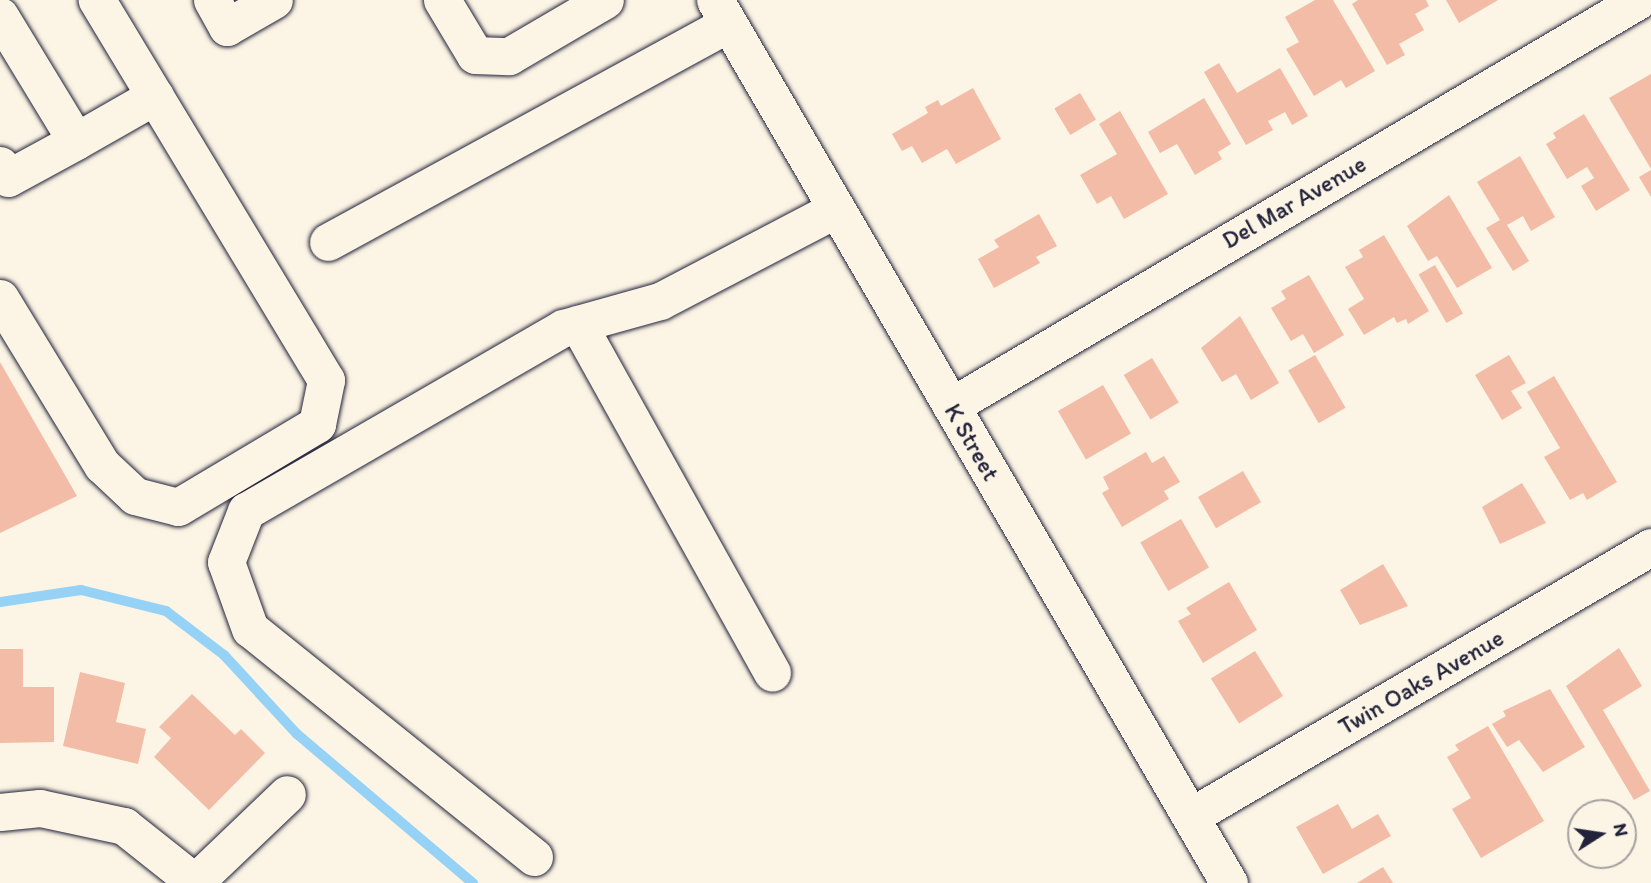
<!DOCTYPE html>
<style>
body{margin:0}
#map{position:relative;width:1651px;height:883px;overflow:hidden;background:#fcf5e5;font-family:Itim,sans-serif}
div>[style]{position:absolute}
.stream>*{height:10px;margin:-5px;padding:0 5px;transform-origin:5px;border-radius:5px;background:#95d2f5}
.building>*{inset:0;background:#f2bca6;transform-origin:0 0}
.roads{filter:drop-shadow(0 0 2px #22223b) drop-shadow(0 0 2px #22223b)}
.minor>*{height:37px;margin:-18.5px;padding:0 18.5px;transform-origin:18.5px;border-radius:18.5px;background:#fcf5e5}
span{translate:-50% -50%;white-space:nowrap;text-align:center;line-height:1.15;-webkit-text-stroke:5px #fcf5e5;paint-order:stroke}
.street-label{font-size:24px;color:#22223b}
.north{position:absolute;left:1567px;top:799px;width:70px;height:70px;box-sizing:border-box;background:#fcf5e5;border:2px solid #a5a1a1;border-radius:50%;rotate:78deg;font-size:19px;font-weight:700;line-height:28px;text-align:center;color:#22223b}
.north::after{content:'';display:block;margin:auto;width:24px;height:32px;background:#22223b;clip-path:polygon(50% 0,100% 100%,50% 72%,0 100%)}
</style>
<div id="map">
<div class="stream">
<i style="left:0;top:602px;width:82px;rotate:-8.4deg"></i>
<i style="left:81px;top:590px;width:88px;rotate:13.9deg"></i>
<i style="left:166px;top:611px;width:73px;rotate:37.2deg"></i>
<i style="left:224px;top:655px;width:108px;rotate:47.3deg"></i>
<i style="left:297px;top:734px;width:231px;rotate:40.3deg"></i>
</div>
<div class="building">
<i style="clip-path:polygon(1315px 0,1333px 0,1375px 71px,1346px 88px,1341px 80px,1314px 96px,1286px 49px,1299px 42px,1285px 17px)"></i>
<i style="clip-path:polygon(1358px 0,1426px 0,1429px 6px,1415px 14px,1424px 30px,1399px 44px,1405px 55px,1387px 65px,1352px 4px)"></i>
<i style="clip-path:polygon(1446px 0,1498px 0,1459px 23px)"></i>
<i style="clip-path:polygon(1219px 63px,1237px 93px,1280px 68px,1308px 116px,1292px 125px,1285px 112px,1268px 121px,1273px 130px,1246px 145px,1204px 72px)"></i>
<i style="clip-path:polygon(1651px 74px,1651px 169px,1609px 98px)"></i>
<i style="clip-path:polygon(973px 88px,1001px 139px,956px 164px,947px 149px,922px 163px,912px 146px,902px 151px,892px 134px,928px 113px,925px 107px,938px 100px,941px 106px)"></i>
<i style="left:1080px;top:93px;width:31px;height:30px;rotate:59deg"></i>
<i style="clip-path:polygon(1204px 98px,1231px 144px,1218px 152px,1222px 159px,1195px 175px,1177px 144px,1160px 153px,1148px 132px)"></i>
<i style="clip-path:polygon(1120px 111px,1168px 194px,1124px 219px,1111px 196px,1097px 204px,1080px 175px,1117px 154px,1099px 124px)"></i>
<i style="clip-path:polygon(1584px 114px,1630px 190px,1596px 211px,1581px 186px,1594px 178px,1587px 167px,1567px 179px,1546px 144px,1556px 138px,1553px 133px)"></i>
<i style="clip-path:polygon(1520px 156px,1555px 217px,1531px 231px,1523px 216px,1507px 225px,1529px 261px,1513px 271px,1486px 228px,1500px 220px,1477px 182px)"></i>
<i style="clip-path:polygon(1651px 170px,1651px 197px,1639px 177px)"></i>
<i style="clip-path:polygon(1449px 195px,1492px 268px,1457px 288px,1437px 256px,1428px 261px,1407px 226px)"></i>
<i style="clip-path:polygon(1039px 214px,1057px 246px,1036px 257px,1040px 263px,994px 288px,978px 259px,999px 247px,994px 240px)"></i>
<i style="clip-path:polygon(1384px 235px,1429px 311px,1408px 324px,1406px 319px,1397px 323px,1394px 317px,1364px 335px,1348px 309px,1364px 299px,1345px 267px,1363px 257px,1359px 250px)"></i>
<i style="left:1435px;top:265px;width:56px;height:19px;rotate:60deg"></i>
<i style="clip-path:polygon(1309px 275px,1344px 335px,1314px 353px,1303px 334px,1291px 341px,1271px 308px,1286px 299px,1281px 291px)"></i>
<i style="clip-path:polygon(1240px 316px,1279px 383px,1251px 400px,1236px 374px,1222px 382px,1201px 348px)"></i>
<i style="left:1315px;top:355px;width:61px;height:31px;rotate:60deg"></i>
<i style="clip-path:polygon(1509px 355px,1526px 383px,1511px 391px,1522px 408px,1502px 420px,1475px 375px)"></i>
<i style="left:1152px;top:358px;width:52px;height:33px;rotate:59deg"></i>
<i style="clip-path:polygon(0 362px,77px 496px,0 533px)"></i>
<i style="clip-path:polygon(1554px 376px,1617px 482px,1587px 500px,1583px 493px,1570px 500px,1544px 457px,1560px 448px,1527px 392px)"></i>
<i style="left:1103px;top:385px;width:56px;height:52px;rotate:60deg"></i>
<i style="clip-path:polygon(1146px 452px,1152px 463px,1164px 456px,1180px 482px,1164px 491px,1169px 499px,1122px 527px,1102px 493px,1109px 489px,1103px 477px)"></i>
<i style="left:1243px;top:471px;width:36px;height:52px;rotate:60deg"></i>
<i style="clip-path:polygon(1522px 483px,1546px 523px,1500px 544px,1482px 507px)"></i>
<i style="left:1181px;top:519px;width:56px;height:47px;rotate:60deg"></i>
<i style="clip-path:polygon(1383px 564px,1408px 606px,1360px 625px,1340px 590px)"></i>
<i style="clip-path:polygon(1229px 582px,1257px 630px,1203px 663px,1178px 621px,1191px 614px,1186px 608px)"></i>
<i style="clip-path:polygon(1619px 648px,1642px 686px,1603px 710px,1650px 791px,1634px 800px,1566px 686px)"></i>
<i style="clip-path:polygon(0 649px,23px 649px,23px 687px,54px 687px,54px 742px,0 743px)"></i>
<i style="left:1255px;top:651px;width:53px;height:52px;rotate:58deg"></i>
<i style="clip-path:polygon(80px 672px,125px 683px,116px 722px,146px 729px,138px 764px,63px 746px)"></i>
<i style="clip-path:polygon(1550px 689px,1585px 747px,1543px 772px,1519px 740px,1507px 747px,1492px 724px,1506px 716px,1503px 711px)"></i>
<i style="clip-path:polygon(192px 694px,235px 735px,241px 729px,265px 753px,209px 810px,154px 757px,171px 738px,159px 727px)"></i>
<i style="clip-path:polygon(1488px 726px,1544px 821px,1481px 858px,1452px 809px,1471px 798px,1447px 757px,1459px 750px,1455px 745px)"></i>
<i style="clip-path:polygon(1338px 804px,1352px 829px,1378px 814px,1391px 836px,1323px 874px,1296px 827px)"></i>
<i style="clip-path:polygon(1383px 867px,1393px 883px,1357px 883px)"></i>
</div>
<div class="roads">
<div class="minor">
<i style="left:212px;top:0;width:31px;rotate:61deg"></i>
<i style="left:227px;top:27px;width:54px;rotate:-29.9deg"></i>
<i style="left:442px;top:0;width:64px;rotate:59deg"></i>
<i style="left:475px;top:55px;width:34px;rotate:2deg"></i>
<i style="left:509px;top:56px;width:111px;rotate:-30.3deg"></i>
<i style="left:715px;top:0;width:1022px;rotate:59.8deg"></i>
<i style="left:0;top:16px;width:146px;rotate:58.7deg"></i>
<i style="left:76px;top:141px;width:91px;rotate:-29.7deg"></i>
<i style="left:0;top:165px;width:15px;rotate:58deg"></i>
<i style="left:8px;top:178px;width:77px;rotate:-28.6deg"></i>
<i style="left:328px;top:242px;width:456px;rotate:-28.6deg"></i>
<i style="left:0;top:298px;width:196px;rotate:58.6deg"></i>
<i style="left:102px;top:465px;width:45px;rotate:43.2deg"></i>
<i style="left:135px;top:496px;width:44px;rotate:14.3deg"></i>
<i style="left:178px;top:507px;width:162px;rotate:-30.8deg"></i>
<i style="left:317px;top:424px;width:45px;rotate:-78.4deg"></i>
<i style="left:326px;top:380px;width:444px;rotate:-121.1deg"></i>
<i style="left:578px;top:324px;width:399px;rotate:60.9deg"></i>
<i style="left:951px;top:406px;width:799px;rotate:-30.55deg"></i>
<i style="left:0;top:812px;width:40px;rotate:-5.7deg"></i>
<i style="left:40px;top:808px;width:86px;rotate:12.1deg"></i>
<i style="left:124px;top:826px;width:92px;rotate:38.4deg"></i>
<i style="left:1191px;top:816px;width:533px;rotate:-30.32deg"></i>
<i style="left:534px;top:857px;width:364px;rotate:-141.2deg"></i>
<i style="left:250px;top:629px;width:71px;rotate:-109.7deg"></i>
<i style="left:226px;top:562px;width:55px;rotate:-68.6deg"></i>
<i style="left:246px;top:511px;width:366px;rotate:-30deg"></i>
<i style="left:563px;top:328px;width:101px;rotate:-15.6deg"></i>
<i style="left:660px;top:301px;width:199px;rotate:-27.6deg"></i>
<i style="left:195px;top:882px;width:127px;rotate:-43.7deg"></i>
</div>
</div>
<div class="street-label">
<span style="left:1294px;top:202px;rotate:-30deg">Del Mar Avenue</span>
<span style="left:972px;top:442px;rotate:60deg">K Street</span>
<span style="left:1421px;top:682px;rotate:-30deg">Twin Oaks Avenue</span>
</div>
<div class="north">N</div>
</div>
